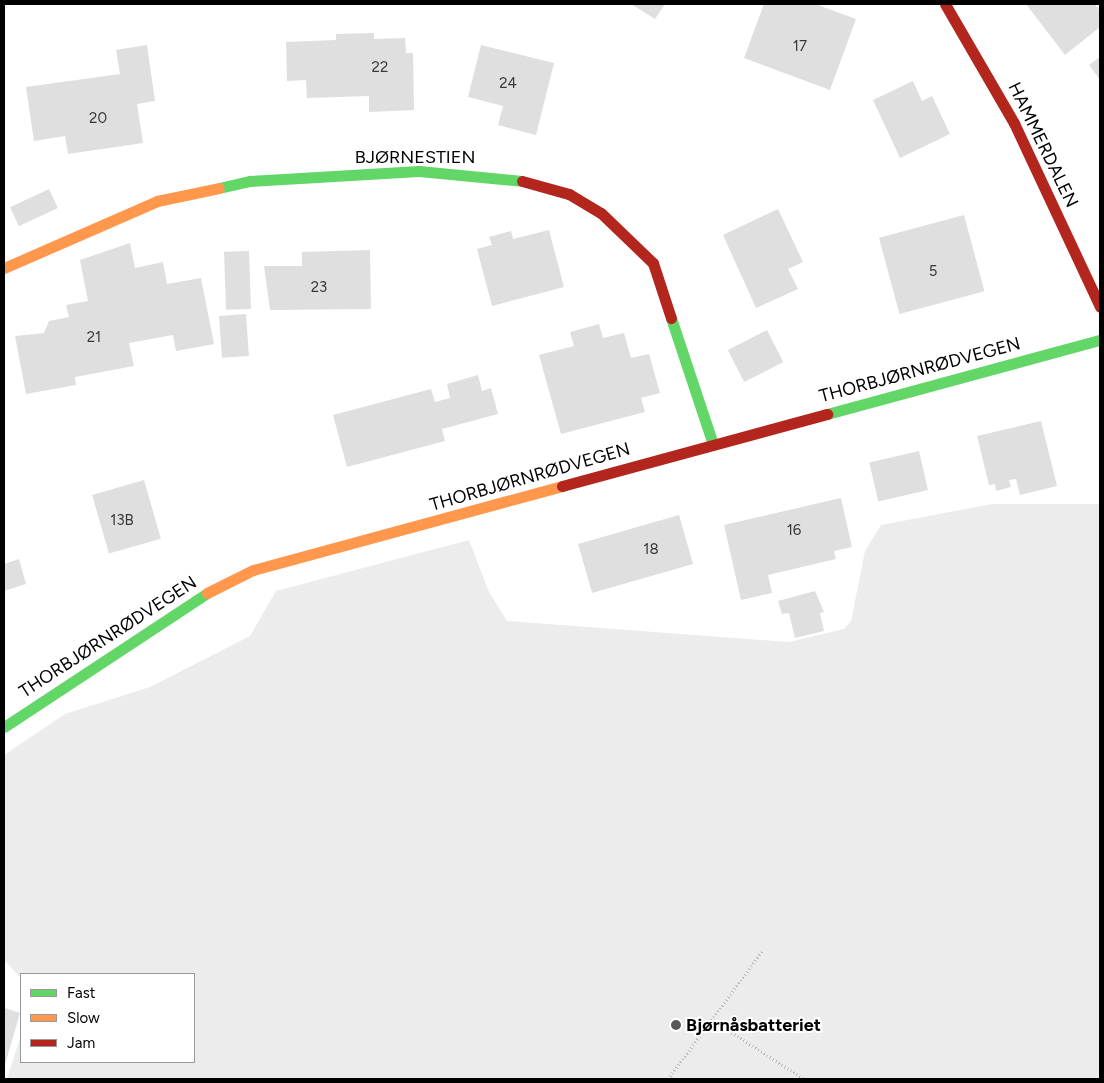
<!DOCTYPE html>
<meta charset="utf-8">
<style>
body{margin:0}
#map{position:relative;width:1104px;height:1083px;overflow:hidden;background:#fff;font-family:Figtree,sans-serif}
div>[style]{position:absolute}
.green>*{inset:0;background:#ececec}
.building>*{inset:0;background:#dfdfdf;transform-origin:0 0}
.path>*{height:3px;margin-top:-1.5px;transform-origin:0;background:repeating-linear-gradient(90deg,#b9b9b9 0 1px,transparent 0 3.5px)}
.fast>*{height:11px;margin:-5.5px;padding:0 5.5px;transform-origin:5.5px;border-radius:5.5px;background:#63d668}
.slow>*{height:11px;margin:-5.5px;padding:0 5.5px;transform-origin:5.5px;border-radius:5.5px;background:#ff974d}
.jam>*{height:11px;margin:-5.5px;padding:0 5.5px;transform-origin:5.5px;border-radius:5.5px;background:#b3261e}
.dots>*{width:14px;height:14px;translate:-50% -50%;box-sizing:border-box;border:2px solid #fff;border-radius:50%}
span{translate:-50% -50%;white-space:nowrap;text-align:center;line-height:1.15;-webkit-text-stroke:4px #fff;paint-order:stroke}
.number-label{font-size:15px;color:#383838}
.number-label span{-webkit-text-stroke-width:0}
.street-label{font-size:18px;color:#000}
.poi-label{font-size:18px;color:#000;font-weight:700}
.left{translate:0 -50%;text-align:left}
.frame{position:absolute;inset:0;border:5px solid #000;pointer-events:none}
.legend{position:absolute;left:20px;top:973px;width:175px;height:90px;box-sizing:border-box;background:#fff;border:1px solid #999;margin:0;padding:6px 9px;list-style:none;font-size:15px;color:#000}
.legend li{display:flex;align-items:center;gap:10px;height:25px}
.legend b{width:25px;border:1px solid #999}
</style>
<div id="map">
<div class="green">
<i style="clip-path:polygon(992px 504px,1100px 504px,1100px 1079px,7px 1079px,21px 1035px,21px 1062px,194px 1062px,194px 974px,21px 974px,21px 978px,4px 960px,4px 755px,65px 714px,150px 687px,250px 636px,276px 591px,469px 540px,489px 592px,507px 621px,789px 642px,844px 629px,851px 621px,865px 551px,881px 525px)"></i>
</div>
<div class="building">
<i style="clip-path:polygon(631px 4px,665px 4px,655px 19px)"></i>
<i style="clip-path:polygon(764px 4px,815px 4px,856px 19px,830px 90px,744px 58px)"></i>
<i style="clip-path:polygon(1026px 4px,1095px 4px,1100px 11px,1100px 27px,1065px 55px)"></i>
<i style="clip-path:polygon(374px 33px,374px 39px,405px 38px,406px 53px,413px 53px,414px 110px,369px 112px,369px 96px,307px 98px,306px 80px,287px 81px,286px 42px,336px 40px,336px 34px)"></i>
<i style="clip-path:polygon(147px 45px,155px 101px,137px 104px,143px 143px,68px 154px,65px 136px,34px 141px,26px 87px,120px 74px,116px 50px)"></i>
<i style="clip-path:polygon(481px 45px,554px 63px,536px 135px,498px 125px,503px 106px,468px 97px)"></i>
<i style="clip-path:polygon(1100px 57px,1100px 80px,1089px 65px)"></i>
<i style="clip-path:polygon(913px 81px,922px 101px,932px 96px,950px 134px,900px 158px,873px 100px)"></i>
<i style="left:49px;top:189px;width:21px;height:43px;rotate:65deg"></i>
<i style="clip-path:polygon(778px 209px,803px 262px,788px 269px,798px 289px,756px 308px,723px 235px)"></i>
<i style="left:964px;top:215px;width:79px;height:88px;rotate:75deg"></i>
<i style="clip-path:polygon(549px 230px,564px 287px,492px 306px,477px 249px,492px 245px,489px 237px,511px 231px,513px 239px)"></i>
<i style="clip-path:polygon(130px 243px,135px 268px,163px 262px,167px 284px,201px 278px,214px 344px,176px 351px,173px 335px,129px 343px,134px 366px,75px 377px,76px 385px,26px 394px,15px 336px,44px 333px,49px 321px,69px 317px,66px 305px,88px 301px,80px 260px)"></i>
<i style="clip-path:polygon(370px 250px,371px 309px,270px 310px,264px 266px,302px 266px,302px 252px)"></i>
<i style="left:249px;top:251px;width:58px;height:25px;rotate:88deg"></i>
<i style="left:246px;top:314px;width:42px;height:27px;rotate:86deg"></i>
<i style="clip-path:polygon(599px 324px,603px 338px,624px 333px,631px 358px,649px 354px,660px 393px,641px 398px,645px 412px,561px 434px,539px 355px,574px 346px,570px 332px)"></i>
<i style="left:767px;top:330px;width:36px;height:44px;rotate:63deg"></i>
<i style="clip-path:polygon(478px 375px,482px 391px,491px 388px,498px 414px,442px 429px,445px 441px,347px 467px,333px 415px,431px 389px,435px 402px,450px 398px,447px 384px)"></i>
<i style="clip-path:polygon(1041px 421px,1057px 486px,1020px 495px,1016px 479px,1009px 480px,1011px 487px,996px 491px,995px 484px,989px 485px,977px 436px)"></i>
<i style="left:919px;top:451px;width:40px;height:51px;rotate:77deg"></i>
<i style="left:144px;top:480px;width:61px;height:54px;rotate:74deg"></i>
<i style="clip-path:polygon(841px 498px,852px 547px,834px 551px,836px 559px,768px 575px,772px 593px,741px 600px,724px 525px)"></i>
<i style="left:679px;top:515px;width:51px;height:105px;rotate:74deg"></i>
<i style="clip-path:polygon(19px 559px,26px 584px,4px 591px,4px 564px)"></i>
<i style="clip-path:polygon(815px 591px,824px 612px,820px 613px,824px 631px,795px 638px,789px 613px,782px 614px,778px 601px)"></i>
<i style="clip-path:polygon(5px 1008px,20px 1013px,4px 1068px,4px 1014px)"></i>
</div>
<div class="path">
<i style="left:711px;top:1019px;width:111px;rotate:32.8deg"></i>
<i style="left:668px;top:1079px;width:160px;rotate:-53.6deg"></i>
</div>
<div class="fast">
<i style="left:219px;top:188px;width:32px;rotate:-13deg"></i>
<i style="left:250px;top:181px;width:169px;rotate:-3.4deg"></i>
<i style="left:419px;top:171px;width:103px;rotate:5.5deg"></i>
<i style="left:671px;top:318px;width:133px;rotate:71.6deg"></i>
<i style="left:827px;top:414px;width:283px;rotate:-15.2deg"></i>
<i style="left:4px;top:727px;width:243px;rotate:-33.4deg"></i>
</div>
<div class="slow">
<i style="left:4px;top:268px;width:167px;rotate:-23.6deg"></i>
<i style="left:157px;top:201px;width:63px;rotate:-11.8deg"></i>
<i style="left:207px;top:593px;width:51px;rotate:-26.6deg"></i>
<i style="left:253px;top:570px;width:320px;rotate:-15.2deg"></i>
</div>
<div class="jam">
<i style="left:945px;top:4px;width:138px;rotate:59.9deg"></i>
<i style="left:1014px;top:123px;width:203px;rotate:64.9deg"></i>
<i style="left:522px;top:181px;width:49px;rotate:15.5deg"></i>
<i style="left:569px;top:194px;width:37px;rotate:31deg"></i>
<i style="left:601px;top:213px;width:72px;rotate:43.9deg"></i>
<i style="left:653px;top:263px;width:58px;rotate:71.9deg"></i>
<i style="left:562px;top:486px;width:275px;rotate:-15.2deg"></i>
</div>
<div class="dots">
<i style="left:676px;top:1025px;background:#595959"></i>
</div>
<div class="number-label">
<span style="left:800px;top:47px">17</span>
<span style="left:380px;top:68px">22</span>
<span style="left:508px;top:84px">24</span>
<span style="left:98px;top:119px">20</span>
<span style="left:933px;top:272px">5</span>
<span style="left:319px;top:288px">23</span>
<span style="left:94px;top:338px">21</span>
<span style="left:122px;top:521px">13B</span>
<span style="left:794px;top:531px">16</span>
<span style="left:651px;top:550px">18</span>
</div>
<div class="street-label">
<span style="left:1043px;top:145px;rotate:64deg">HAMMERDALEN</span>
<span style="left:415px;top:157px">BJØRNESTIEN</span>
<span style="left:920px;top:370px;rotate:-15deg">THORBJØRNRØDVEGEN</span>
<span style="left:530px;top:477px;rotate:-16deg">THORBJØRNRØDVEGEN</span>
<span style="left:108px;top:637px;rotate:-33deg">THORBJØRNRØDVEGEN</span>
</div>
<div class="poi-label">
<span class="left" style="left:686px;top:1025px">Bjørnåsbatteriet</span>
</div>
<div class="frame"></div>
<ul class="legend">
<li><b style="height:6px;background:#63d668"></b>Fast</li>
<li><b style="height:6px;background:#ff974d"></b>Slow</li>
<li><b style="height:6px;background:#b3261e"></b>Jam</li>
</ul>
</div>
